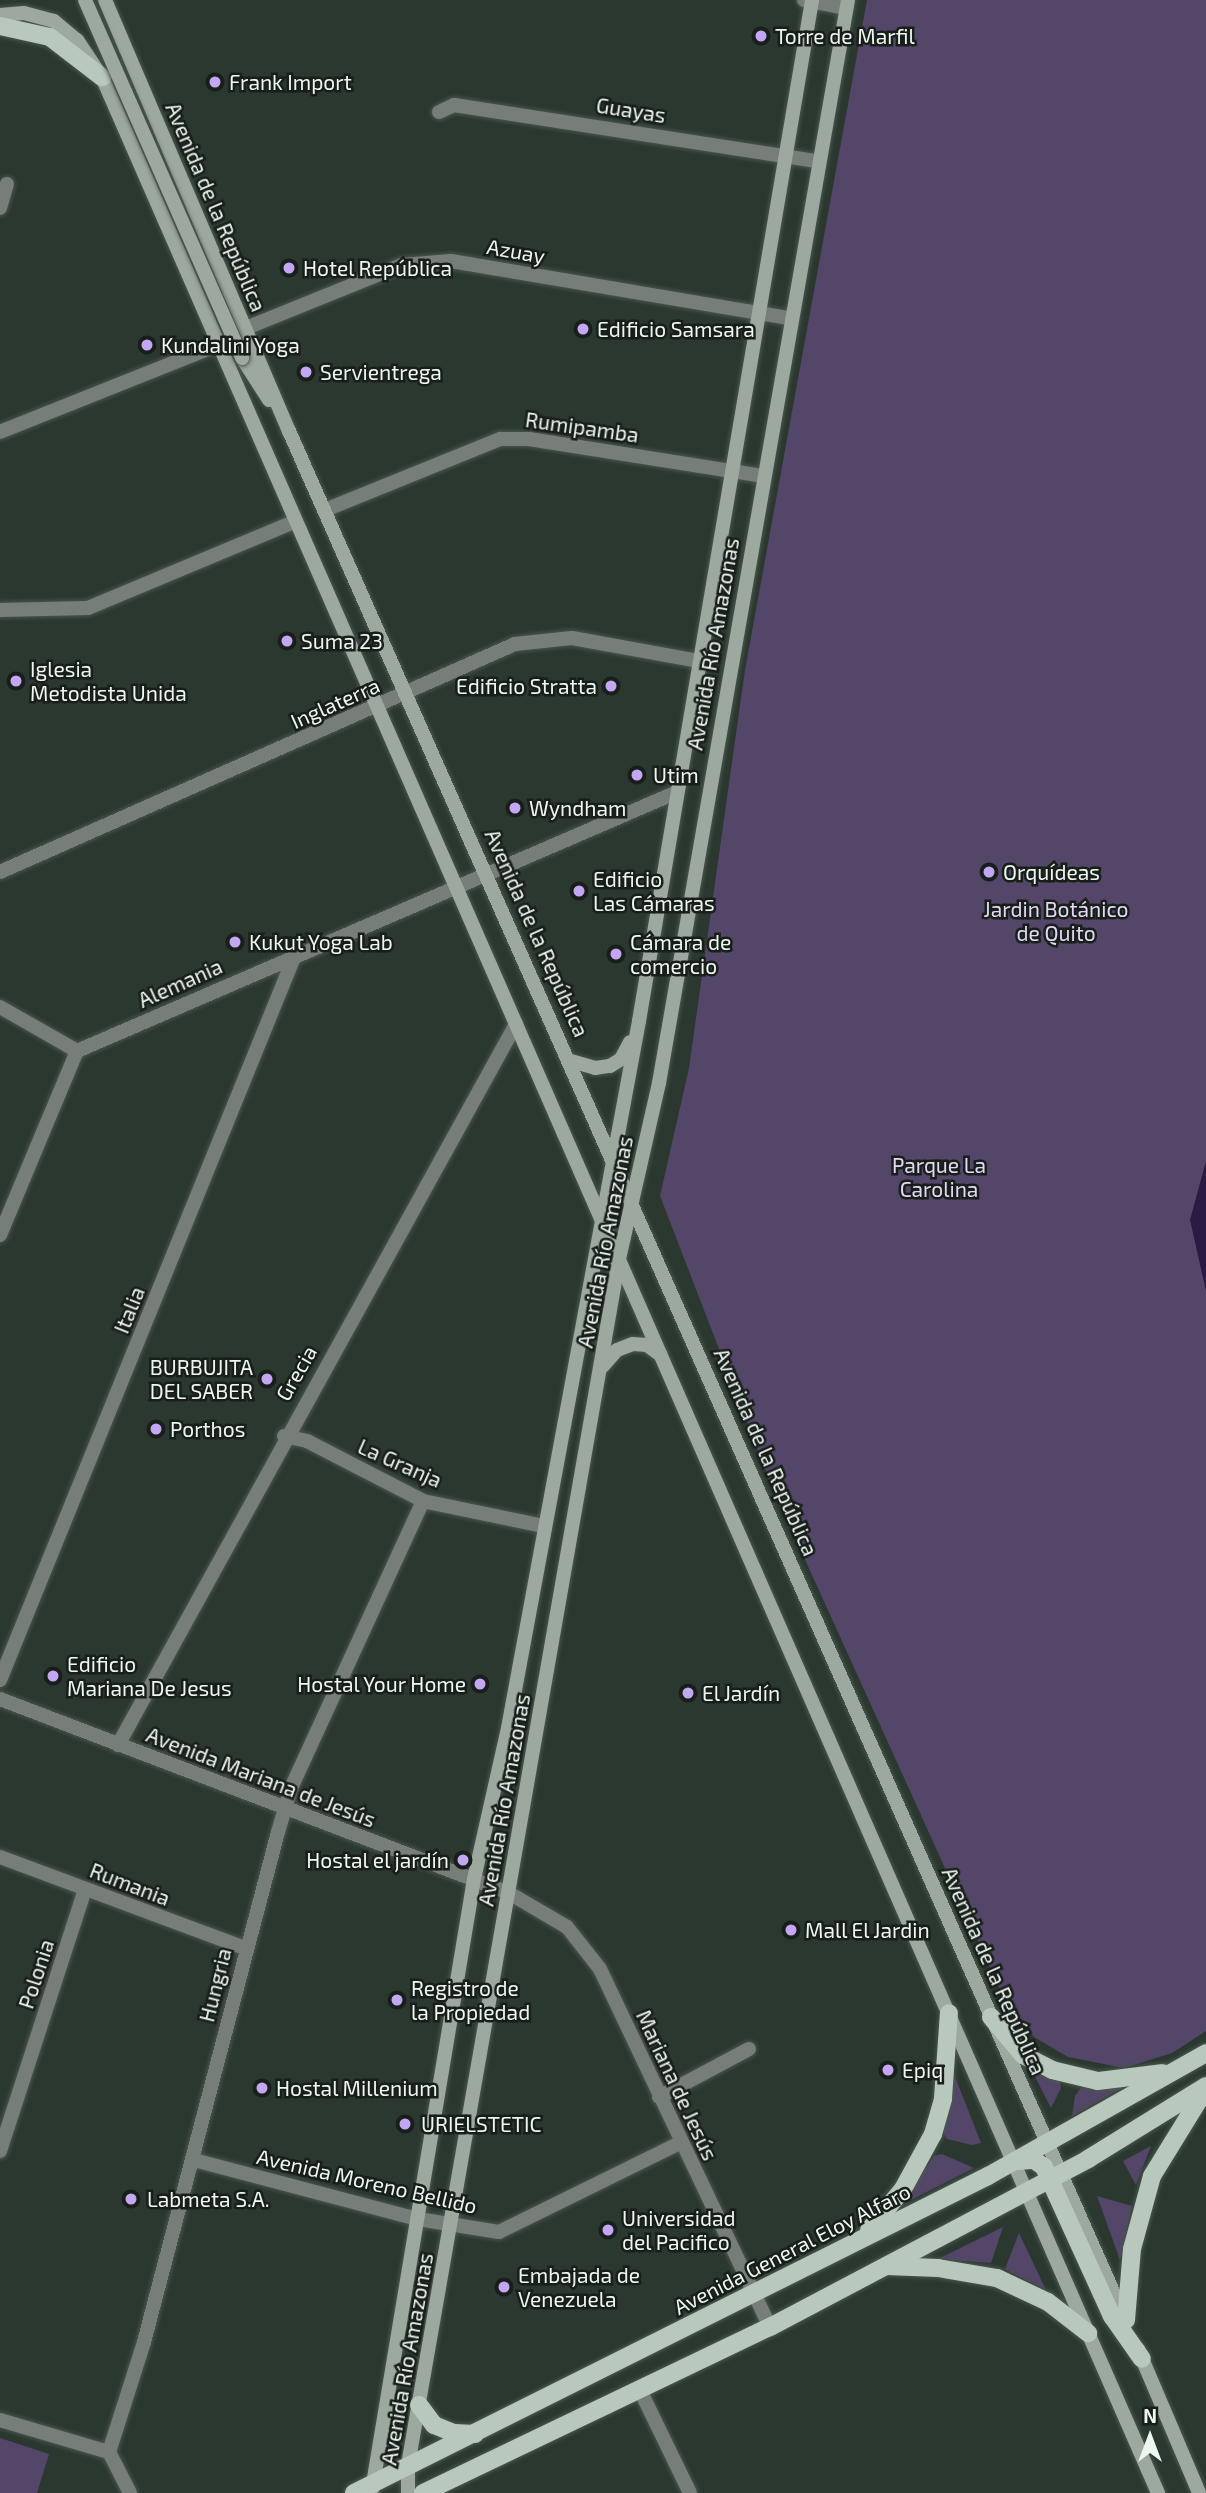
<!DOCTYPE html>
<meta charset="utf-8">
<style>
body{margin:0}
#map{position:relative;width:1206px;height:2493px;overflow:hidden;background:#2b382f;font-family:"Exo 2",sans-serif}
div>[style]{position:absolute}
.green>*{inset:0;background:#534669}
.water>*{inset:0;background:#2b1b42}
.roads{filter:drop-shadow(0 0 2px #4a564e) drop-shadow(0 0 2px #4a564e)}
.minor>*{height:14px;margin:-7px;padding:0 7px;transform-origin:7px;border-radius:7px;background:#777e79}
.tertiary>*{height:14px;margin:-7px;padding:0 7px;transform-origin:7px;border-radius:7px;background:#777e79}
.secondary>*{height:14px;margin:-7px;padding:0 7px;transform-origin:7px;border-radius:7px;background:#9da89f}
.primary>*{height:18px;margin:-9px;padding:0 9px;transform-origin:9px;border-radius:9px;background:#b9c8bd}
.bridges{filter:drop-shadow(0 0 2px #4a564e) drop-shadow(0 0 2px #4a564e)}
.secondary-bridge>*{height:14px;margin:-7px;padding:0 7px;transform-origin:7px;border-radius:7px;background:#9da89f}
.dots>*{width:19px;height:19px;translate:-50% -50%;box-sizing:border-box;border:4px solid #181e19;border-radius:50%}
span{translate:-50% -50%;white-space:nowrap;text-align:center;line-height:1.15;-webkit-text-stroke:5px #181e19;paint-order:stroke}
.poi-label{font-size:21px;color:#edf6f0}
.left{translate:0 -50%;text-align:left}
.right{translate:-100% -50%;text-align:right}
.street-label{font-size:21px;color:#edf6f0}
.park-label{font-size:21px;color:#e2d8f5}
.north{position:absolute;left:1115px;top:2402px;width:70px;height:70px;-webkit-text-stroke:5px #181e19;paint-order:stroke;rotate:0deg;font-size:19px;font-weight:700;line-height:28px;text-align:center;color:#edf6f0}
.north::after{content:'';display:block;margin:auto;width:24px;height:32px;background:#edf6f0;clip-path:polygon(50% 0,100% 100%,50% 72%,0 100%)}
</style>
<div id="map">
<div class="green">
<i style="clip-path:polygon(867px 0,1206px 0,1206px 2031px,1172px 2053px,1124px 2068px,1068px 2057px,1034px 2037px,1008px 2007px,773px 1489px,660px 1196px,689px 1068px,745px 670px)"></i>
<i style="clip-path:polygon(1025px 2057px,1059px 2077px,1061px 2088px,1051px 2108px)"></i>
<i style="clip-path:polygon(954px 2074px,981px 2143px,972px 2145px,947px 2139px,943px 2132px)"></i>
<i style="clip-path:polygon(1083px 2085px,1124px 2087px,1072px 2116px,1075px 2096px)"></i>
<i style="clip-path:polygon(1151px 2146px,1136px 2185px,1123px 2161px)"></i>
<i style="clip-path:polygon(942px 2154px,974px 2168px,899px 2206px,934px 2156px)"></i>
<i style="clip-path:polygon(1097px 2196px,1132px 2206px,1120px 2260px)"></i>
<i style="clip-path:polygon(1003px 2227px,991px 2263px,938px 2259px)"></i>
<i style="clip-path:polygon(1019px 2233px,1046px 2290px,1005px 2269px)"></i>
<i style="clip-path:polygon(0 2438px,49px 2454px,37px 2493px,0 2493px)"></i>
</div>
<div class="water">
<i style="clip-path:polygon(1206px 1161px,1206px 1291px,1190px 1220px)"></i>
</div>
<div class="roads">
<div class="minor">
<i style="left:804px;top:0;width:43px;rotate:10.8deg"></i>
<i style="left:439px;top:112px;width:17px;rotate:-25deg"></i>
<i style="left:454px;top:105px;width:367px;rotate:8.8deg"></i>
<i style="left:0;top:208px;width:25px;rotate:-74deg"></i>
<i style="left:246px;top:328px;width:168px;rotate:-22deg"></i>
<i style="left:402px;top:265px;width:49px;rotate:-4.7deg"></i>
<i style="left:451px;top:261px;width:343px;rotate:9.6deg"></i>
<i style="left:0;top:432px;width:235px;rotate:-21.8deg"></i>
<i style="left:325px;top:510px;width:189px;rotate:-22.1deg"></i>
<i style="left:500px;top:439px;width:29px"></i>
<i style="left:529px;top:439px;width:236px;rotate:9deg"></i>
<i style="left:0;top:610px;width:88px;rotate:-1.3deg"></i>
<i style="left:88px;top:608px;width:225px;rotate:-22.7deg"></i>
<i style="left:0;top:872px;width:563px;rotate:-23.88deg"></i>
<i style="left:515px;top:644px;width:57px;rotate:-6deg"></i>
<i style="left:572px;top:638px;width:128px;rotate:10.3deg"></i>
<i style="left:0;top:1007px;width:89px;rotate:29.7deg"></i>
<i style="left:0;top:1235px;width:199px;rotate:-67.3deg"></i>
<i style="left:77px;top:1051px;width:651px;rotate:-23.34deg"></i>
<i style="left:284px;top:1436px;width:24px;rotate:12deg"></i>
<i style="left:307px;top:1441px;width:131px;rotate:27.3deg"></i>
<i style="left:423px;top:1501px;width:124px;rotate:11.7deg"></i>
<i style="left:0;top:1680px;width:783px;rotate:-67.86deg"></i>
<i style="left:118px;top:1745px;width:824px;rotate:-61.1deg"></i>
<i style="left:0;top:1857px;width:261px;rotate:20.4deg"></i>
<i style="left:509px;top:1893px;width:67px;rotate:30.4deg"></i>
<i style="left:567px;top:1927px;width:53px;rotate:51.8deg"></i>
<i style="left:600px;top:1969px;width:396px;rotate:64.6deg"></i>
<i style="left:659px;top:2097px;width:102px;rotate:-28.1deg"></i>
<i style="left:0;top:2151px;width:274px;rotate:-72deg"></i>
<i style="left:194px;top:2160px;width:232px;rotate:14.8deg"></i>
<i style="left:418px;top:2219px;width:82px;rotate:9.1deg"></i>
<i style="left:499px;top:2232px;width:202px;rotate:-26.2deg"></i>
<i style="left:640px;top:2390px;width:114px;rotate:64.1deg"></i>
<i style="left:0;top:2420px;width:114px;rotate:16.4deg"></i>
<i style="left:130px;top:2493px;width:46px;rotate:-117.1deg"></i>
<i style="left:109px;top:2452px;width:115px;rotate:-72.3deg"></i>
<i style="left:144px;top:2342px;width:527px;rotate:-75.28deg"></i>
<i style="left:278px;top:1832px;width:46px;rotate:-73.5deg"></i>
<i style="left:291px;top:1788px;width:316px;rotate:-65.3deg"></i>
</div>
<div class="tertiary">
<i style="left:0;top:1699px;width:545px;rotate:20.86deg"></i>
</div>
<div class="secondary">
<i style="left:105px;top:0;width:469px;rotate:66.9deg"></i>
<i style="left:289px;top:431px;width:2067px;rotate:66.11deg"></i>
<i style="left:0;top:15px;width:24px;rotate:-5deg"></i>
<i style="left:24px;top:13px;width:31px;rotate:15deg"></i>
<i style="left:54px;top:21px;width:30px;rotate:40deg"></i>
<i style="left:77px;top:40px;width:45px;rotate:56deg"></i>
<i style="left:102px;top:77px;width:2637px;rotate:66.39deg"></i>
<i style="left:242px;top:358px;width:50px;rotate:57.3deg"></i>
<i style="left:571px;top:1061px;width:25px;rotate:16deg"></i>
<i style="left:595px;top:1068px;width:15px;rotate:-8deg"></i>
<i style="left:610px;top:1066px;width:13px;rotate:-32deg"></i>
<i style="left:621px;top:1059px;width:19px;rotate:-62deg"></i>
<i style="left:603px;top:1366px;width:21px;rotate:-49deg"></i>
<i style="left:617px;top:1350px;width:17px;rotate:-21deg"></i>
<i style="left:633px;top:1344px;width:14px;rotate:4deg"></i>
<i style="left:647px;top:1345px;width:17px;rotate:36deg"></i>
<i style="left:1138px;top:2349px;width:156px;rotate:67deg"></i>
<i style="left:372px;top:2490px;width:619px;rotate:-80.52deg"></i>
<i style="left:474px;top:1879px;width:155px;rotate:-77.3deg"></i>
<i style="left:508px;top:1728px;width:719px;rotate:-79.5deg"></i>
<i style="left:639px;top:1021px;width:1036px;rotate:-80.38deg"></i>
<i style="left:408px;top:2493px;width:28px;rotate:-90deg"></i>
<i style="left:408px;top:2465px;width:1224px;rotate:-80.08deg"></i>
<i style="left:619px;top:1259px;width:180px;rotate:-77.2deg"></i>
<i style="left:659px;top:1083px;width:1099px;rotate:-80.1deg"></i>
</div>
<div class="primary">
<i style="left:0;top:26px;width:51px;rotate:12.4deg"></i>
<i style="left:50px;top:37px;width:66px;rotate:37.6deg"></i>
<i style="left:991px;top:2017px;width:50px;rotate:49.9deg"></i>
<i style="left:1023px;top:2055px;width:33px;rotate:27deg"></i>
<i style="left:1052px;top:2070px;width:47px;rotate:13.4deg"></i>
<i style="left:1098px;top:2081px;width:65px;rotate:-7deg"></i>
<i style="left:1018px;top:2161px;width:16px;rotate:-4deg"></i>
<i style="left:1034px;top:2160px;width:12px;rotate:35deg"></i>
<i style="left:1044px;top:2167px;width:164px;rotate:65.5deg"></i>
<i style="left:1112px;top:2316px;width:52px;rotate:55.1deg"></i>
<i style="left:869px;top:2230px;width:53px;rotate:-50.3deg"></i>
<i style="left:903px;top:2189px;width:63px;rotate:-61.4deg"></i>
<i style="left:933px;top:2134px;width:37px;rotate:-74deg"></i>
<i style="left:943px;top:2098px;width:85px;rotate:-86deg"></i>
<i style="left:887px;top:2266px;width:51px;rotate:2.2deg"></i>
<i style="left:938px;top:2268px;width:60px;rotate:9.6deg"></i>
<i style="left:997px;top:2278px;width:56px;rotate:25.2deg"></i>
<i style="left:1048px;top:2302px;width:51px;rotate:37.8deg"></i>
<i style="left:1126px;top:2320px;width:71px;rotate:-85.2deg"></i>
<i style="left:1132px;top:2249px;width:76px;rotate:-74.7deg"></i>
<i style="left:1152px;top:2176px;width:101px;rotate:-58.4deg"></i>
<i style="left:419px;top:2405px;width:25px;rotate:53deg"></i>
<i style="left:434px;top:2425px;width:22px;rotate:22deg"></i>
<i style="left:454px;top:2433px;width:21px;rotate:3deg"></i>
<i style="left:354px;top:2493px;width:709px;rotate:-26.57deg"></i>
<i style="left:988px;top:2176px;width:250px;rotate:-29.4deg"></i>
<i style="left:423px;top:2493px;width:385px;rotate:-25.6deg"></i>
<i style="left:770px;top:2327px;width:360px;rotate:-27.8deg"></i>
<i style="left:1088px;top:2159px;width:139px;rotate:-31.7deg"></i>
</div>
</div>
<div class="bridges">
<div class="secondary-bridge">
<i style="left:85px;top:0;width:391px;rotate:66.3deg"></i>
</div>
</div>
<div class="dots">
<i style="left:761px;top:36px;background:#c3a7f2"></i>
<i style="left:215px;top:82px;background:#c3a7f2"></i>
<i style="left:289px;top:268px;background:#c3a7f2"></i>
<i style="left:583px;top:329px;background:#c3a7f2"></i>
<i style="left:147px;top:345px;background:#c3a7f2"></i>
<i style="left:306px;top:372px;background:#c3a7f2"></i>
<i style="left:287px;top:641px;background:#c3a7f2"></i>
<i style="left:16px;top:681px;background:#c3a7f2"></i>
<i style="left:611px;top:686px;background:#c3a7f2"></i>
<i style="left:637px;top:775px;background:#c3a7f2"></i>
<i style="left:515px;top:808px;background:#c3a7f2"></i>
<i style="left:989px;top:872px;background:#c3a7f2"></i>
<i style="left:579px;top:891px;background:#c3a7f2"></i>
<i style="left:235px;top:942px;background:#c3a7f2"></i>
<i style="left:616px;top:954px;background:#c3a7f2"></i>
<i style="left:267px;top:1379px;background:#c3a7f2"></i>
<i style="left:156px;top:1429px;background:#c3a7f2"></i>
<i style="left:53px;top:1676px;background:#c3a7f2"></i>
<i style="left:480px;top:1684px;background:#c3a7f2"></i>
<i style="left:688px;top:1693px;background:#c3a7f2"></i>
<i style="left:463px;top:1860px;background:#c3a7f2"></i>
<i style="left:791px;top:1930px;background:#c3a7f2"></i>
<i style="left:397px;top:2000px;background:#c3a7f2"></i>
<i style="left:888px;top:2070px;background:#c3a7f2"></i>
<i style="left:262px;top:2088px;background:#c3a7f2"></i>
<i style="left:405px;top:2124px;background:#c3a7f2"></i>
<i style="left:131px;top:2199px;background:#c3a7f2"></i>
<i style="left:608px;top:2230px;background:#c3a7f2"></i>
<i style="left:504px;top:2287px;background:#c3a7f2"></i>
</div>
<div class="poi-label">
<span class="left" style="left:775px;top:36px">Torre de Marfil</span>
<span class="left" style="left:229px;top:82px">Frank Import</span>
<span class="left" style="left:303px;top:268px">Hotel República</span>
<span class="left" style="left:597px;top:329px">Edificio Samsara</span>
<span class="left" style="left:161px;top:345px">Kundalini Yoga</span>
<span class="left" style="left:320px;top:372px">Servientrega</span>
<span class="left" style="left:301px;top:641px">Suma 23</span>
<span class="left" style="left:30px;top:681px">Iglesia<br>Metodista Unida</span>
<span class="right" style="left:597px;top:686px">Edificio Stratta</span>
<span class="left" style="left:653px;top:775px">Utim</span>
<span class="left" style="left:529px;top:808px">Wyndham</span>
<span class="left" style="left:1003px;top:872px">Orquídeas</span>
<span class="left" style="left:593px;top:891px">Edificio<br>Las Cámaras</span>
<span class="left" style="left:249px;top:942px">Kukut Yoga Lab</span>
<span class="left" style="left:630px;top:954px">Cámara de<br>comercio</span>
<span class="right" style="left:253px;top:1379px">BURBUJITA<br>DEL SABER</span>
<span class="left" style="left:170px;top:1429px">Porthos</span>
<span class="left" style="left:67px;top:1676px">Edificio<br>Mariana De Jesus</span>
<span class="right" style="left:466px;top:1684px">Hostal Your Home</span>
<span class="left" style="left:702px;top:1693px">El Jardín</span>
<span class="right" style="left:449px;top:1860px">Hostal el jardín</span>
<span class="left" style="left:805px;top:1930px">Mall El Jardin</span>
<span class="left" style="left:411px;top:2000px">Registro de<br>la Propiedad</span>
<span class="left" style="left:902px;top:2070px">Epiq</span>
<span class="left" style="left:276px;top:2088px">Hostal Millenium</span>
<span class="left" style="left:421px;top:2124px">URIELSTETIC</span>
<span class="left" style="left:147px;top:2199px">Labmeta S.A.</span>
<span class="left" style="left:622px;top:2230px">Universidad<br>del Pacifico</span>
<span class="left" style="left:518px;top:2287px">Embajada de<br>Venezuela</span>
</div>
<div class="street-label">
<span style="left:631px;top:110px;rotate:9deg">Guayas</span>
<span style="left:216px;top:207px;rotate:67deg">Avenida de la República</span>
<span style="left:516px;top:251px;rotate:10deg">Azuay</span>
<span style="left:582px;top:427px;rotate:8deg">Rumipamba</span>
<span style="left:713px;top:644px;rotate:-80deg">Avenida Río Amazonas</span>
<span style="left:335px;top:703px;rotate:-24deg">Inglaterra</span>
<span style="left:537px;top:933px;rotate:66deg">Avenida de la República</span>
<span style="left:180px;top:983px;rotate:-24deg">Alemania</span>
<span style="left:605px;top:1242px;rotate:-79deg">Avenida Río Amazonas</span>
<span style="left:129px;top:1310px;rotate:-68deg">Italia</span>
<span style="left:296px;top:1373px;rotate:-60deg">Grecia</span>
<span style="left:766px;top:1452px;rotate:66deg">Avenida de la República</span>
<span style="left:400px;top:1463px;rotate:24deg">La Granja</span>
<span style="left:261px;top:1777px;rotate:21deg">Avenida Mariana de Jesús</span>
<span style="left:504px;top:1800px;rotate:-80deg">Avenida Río Amazonas</span>
<span style="left:130px;top:1884px;rotate:21deg">Rumania</span>
<span style="left:994px;top:1971px;rotate:66deg">Avenida de la República</span>
<span style="left:36px;top:1974px;rotate:-72deg">Polonia</span>
<span style="left:215px;top:1985px;rotate:-76deg">Hungria</span>
<span style="left:677px;top:2085px;rotate:65deg">Mariana de Jesús</span>
<span style="left:367px;top:2181px;rotate:13deg">Avenida Moreno Bellido</span>
<span style="left:792px;top:2249px;rotate:-27deg">Avenida General Eloy Alfaro</span>
<span style="left:407px;top:2359px;rotate:-80deg">Avenida Río Amazonas</span>
</div>
<div class="park-label">
<span style="left:1056px;top:921px">Jardin Botánico<br>de Quito</span>
<span style="left:939px;top:1177px">Parque La<br>Carolina</span>
</div>
<div class="north">N</div>
</div>
